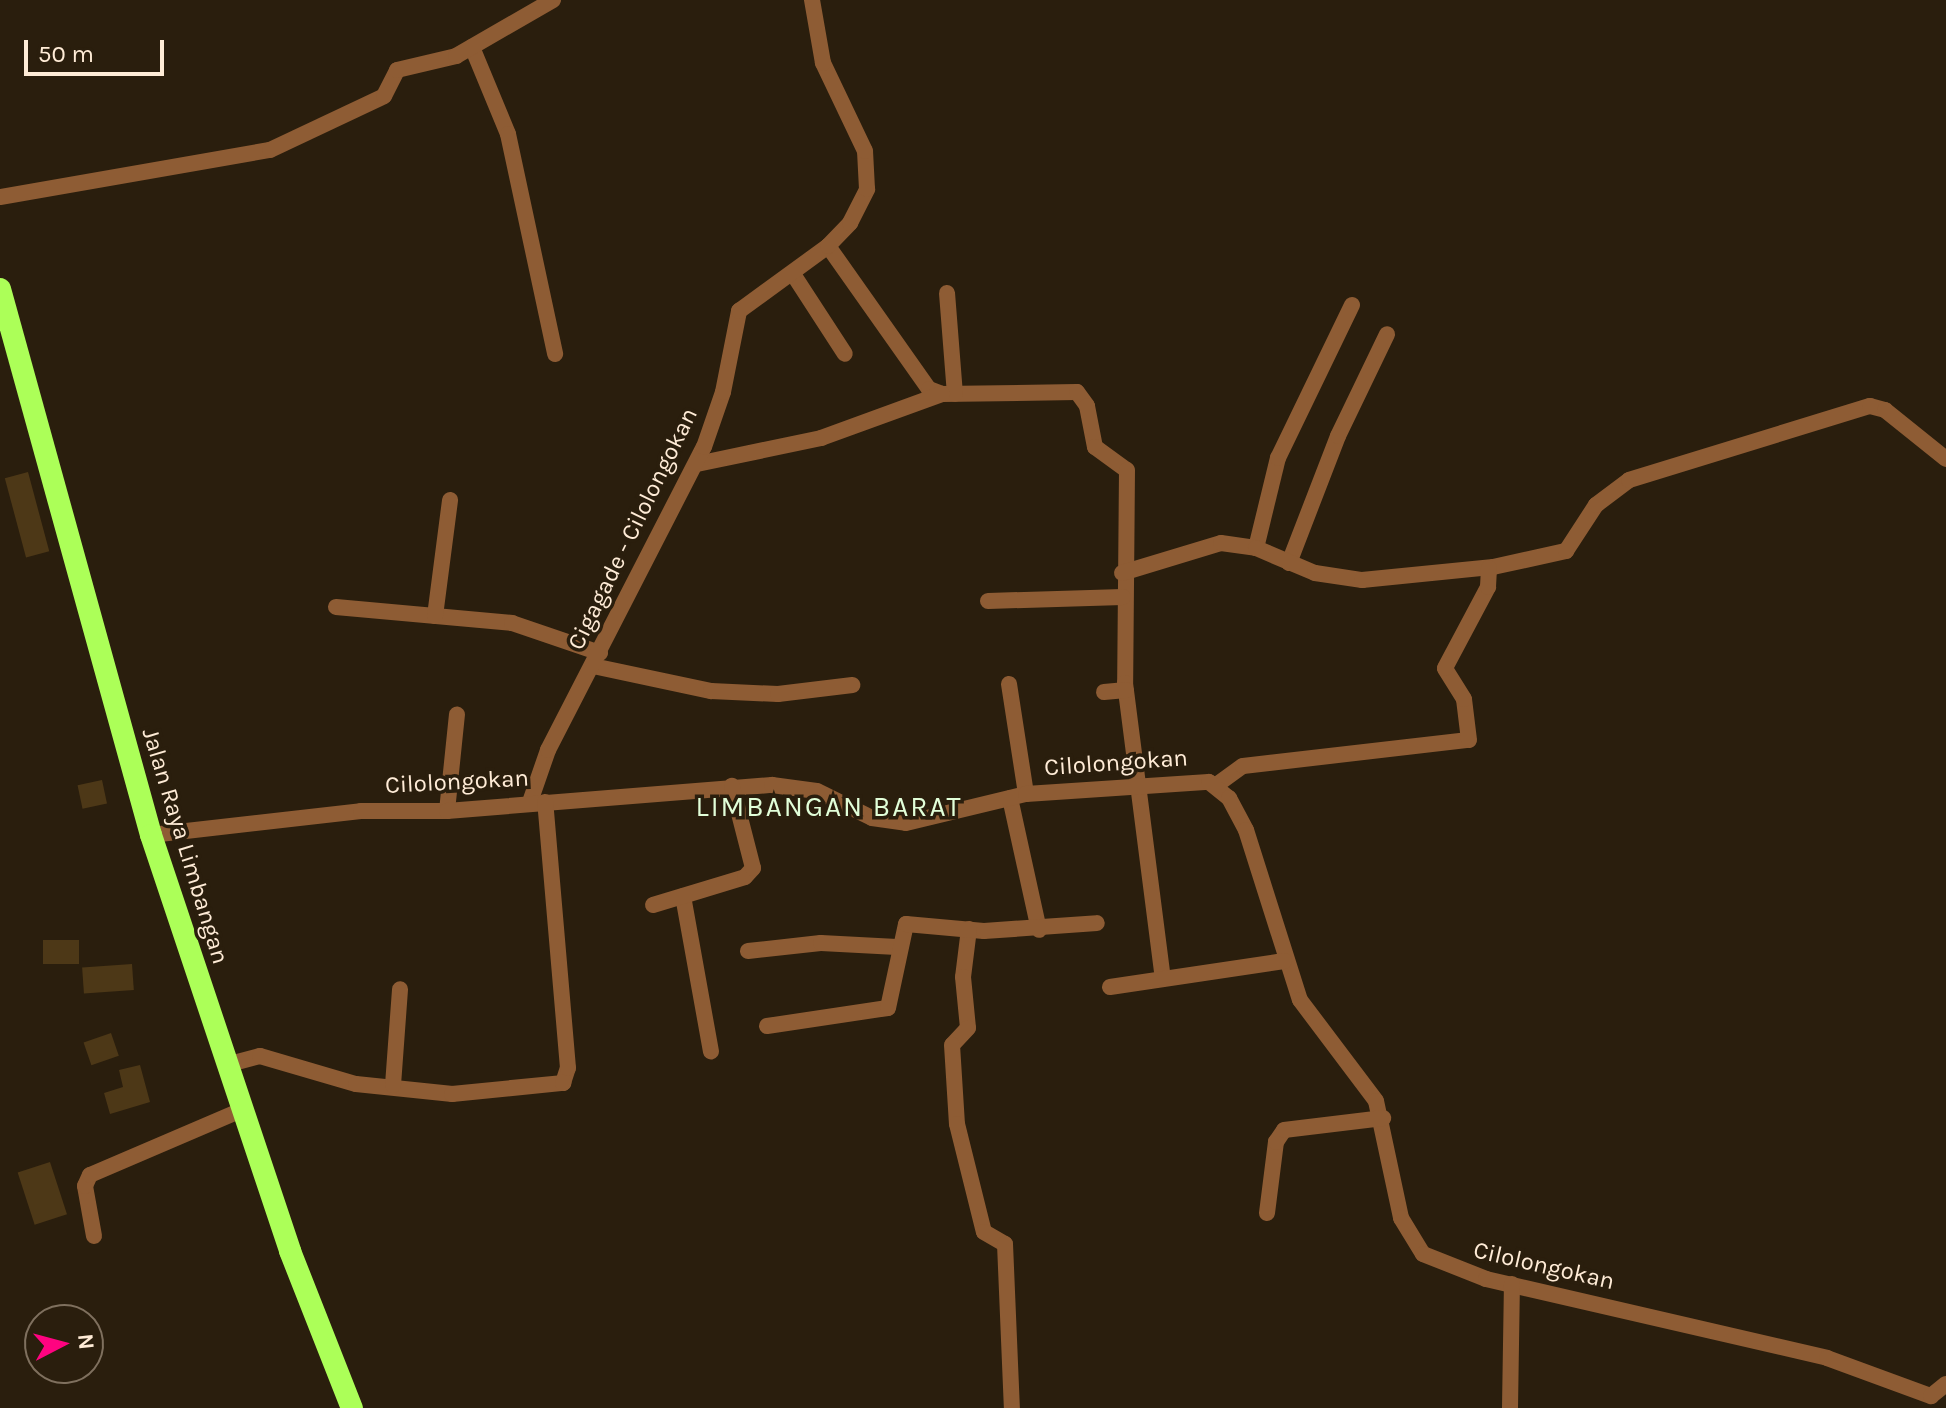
<!DOCTYPE html>
<style>
body{margin:0}
#map{position:relative;width:1946px;height:1408px;overflow:hidden;background:#2a1e0d;font-family:Karla,sans-serif}
div>[style]{position:absolute}
.building>*{inset:0;background:#4d3817;transform-origin:0 0}
.minor>*{height:16px;margin:-8px;padding:0 8px;transform-origin:8px;border-radius:8px;background:#8e5c34}
.trunk>*{height:22px;margin:-11px;padding:0 11px;transform-origin:11px;border-radius:11px;background:#acff58}
span{translate:-50% -50%;white-space:nowrap;text-align:center;line-height:1.15;-webkit-text-stroke:7px #2a1e0d;paint-order:stroke}
.street-label{font-size:24px;color:#ffecd7}
.quarter-label{font-size:28px;color:#e2ffd9;letter-spacing:2px}
.north{position:absolute;left:24px;top:1304px;width:80px;height:80px;box-sizing:border-box;background:#2a1e0d;border:2px solid #7f705e;border-radius:50%;rotate:84deg;font-size:22px;font-weight:700;line-height:32px;text-align:center;color:#ffecd7}
.north::after{content:'';display:block;margin:auto;width:28px;height:36px;background:#ff0380;clip-path:polygon(50% 0,100% 100%,50% 72%,0 100%)}
.scale{position:absolute;left:24px;top:40px;width:140px;height:36px;box-sizing:border-box;border:4px solid #ffecd7;border-top:0;padding-left:10px;font-size:24px;line-height:28px;white-space:nowrap;color:#ffecd7;-webkit-text-stroke:6px #2a1e0d;paint-order:stroke}
</style>
<div id="map">
<div class="building">
<i style="left:28px;top:472px;width:82px;height:24px;rotate:75deg"></i>
<i style="left:102px;top:780px;width:24px;height:25px;rotate:78deg"></i>
<i style="left:79px;top:940px;width:24px;height:36px;rotate:90deg"></i>
<i style="left:132px;top:964px;width:26px;height:50px;rotate:86deg"></i>
<i style="left:111px;top:1033px;width:24px;height:29px;rotate:71deg"></i>
<i style="clip-path:polygon(140px 1065px,150px 1102px,110px 1114px,104px 1093px,123px 1087px,119px 1070px)"></i>
<i style="left:50px;top:1162px;width:55px;height:34px;rotate:72deg"></i>
</div>
<div class="minor">
<i style="left:472px;top:47px;width:94px;rotate:67.5deg"></i>
<i style="left:508px;top:134px;width:225px;rotate:77.9deg"></i>
<i style="left:0;top:197px;width:274px;rotate:-9.9deg"></i>
<i style="left:270px;top:150px;width:126px;rotate:-25.3deg"></i>
<i style="left:384px;top:96px;width:29px;rotate:-63deg"></i>
<i style="left:397px;top:70px;width:61px;rotate:-13.3deg"></i>
<i style="left:456px;top:56px;width:112px;rotate:-30deg"></i>
<i style="left:828px;top:246px;width:175px;rotate:54.8deg"></i>
<i style="left:929px;top:389px;width:14px;rotate:21deg"></i>
<i style="left:942px;top:394px;width:135px;rotate:-0.8deg"></i>
<i style="left:1077px;top:392px;width:17px;rotate:54deg"></i>
<i style="left:1087px;top:406px;width:42px;rotate:79deg"></i>
<i style="left:1095px;top:447px;width:39px;rotate:36deg"></i>
<i style="left:1127px;top:470px;width:213px;rotate:90.5deg"></i>
<i style="left:1125px;top:683px;width:298px;rotate:82.7deg"></i>
<i style="left:793px;top:274px;width:95px;rotate:57deg"></i>
<i style="left:947px;top:293px;width:101px;rotate:85.5deg"></i>
<i style="left:697px;top:464px;width:127px;rotate:-11.8deg"></i>
<i style="left:821px;top:438px;width:129px;rotate:-20deg"></i>
<i style="left:1256px;top:548px;width:93px;rotate:-76.3deg"></i>
<i style="left:1278px;top:458px;width:170px;rotate:-64.2deg"></i>
<i style="left:1289px;top:563px;width:136px;rotate:-68.9deg"></i>
<i style="left:1338px;top:436px;width:113px;rotate:-64.3deg"></i>
<i style="left:1122px;top:573px;width:103px;rotate:-16.9deg"></i>
<i style="left:1221px;top:543px;width:35px;rotate:8deg"></i>
<i style="left:1256px;top:548px;width:64px;rotate:23deg"></i>
<i style="left:1315px;top:573px;width:48px;rotate:8.5deg"></i>
<i style="left:1362px;top:580px;width:132px;rotate:-5.7deg"></i>
<i style="left:1493px;top:567px;width:75px;rotate:-12.4deg"></i>
<i style="left:1566px;top:551px;width:55px;rotate:-56.9deg"></i>
<i style="left:1596px;top:505px;width:41px;rotate:-37.1deg"></i>
<i style="left:1629px;top:480px;width:252px;rotate:-17.1deg"></i>
<i style="left:1870px;top:406px;width:16px;rotate:15deg"></i>
<i style="left:1885px;top:410px;width:78px;rotate:38.8deg"></i>
<i style="left:988px;top:601px;width:135px;rotate:-1.7deg"></i>
<i style="left:336px;top:607px;width:177px;rotate:5.2deg"></i>
<i style="left:512px;top:623px;width:93px;rotate:18.8deg"></i>
<i style="left:435px;top:616px;width:117px;rotate:-82.6deg"></i>
<i style="left:593px;top:666px;width:121px;rotate:12deg"></i>
<i style="left:711px;top:691px;width:67px;rotate:2.6deg"></i>
<i style="left:778px;top:694px;width:75px;rotate:-6.9deg"></i>
<i style="left:1009px;top:684px;width:111px;rotate:81.2deg"></i>
<i style="left:1104px;top:692px;width:22px;rotate:-5deg"></i>
<i style="left:1215px;top:786px;width:34px;rotate:-36deg"></i>
<i style="left:1243px;top:766px;width:227px;rotate:-6.6deg"></i>
<i style="left:1469px;top:740px;width:41px;rotate:-97deg"></i>
<i style="left:1464px;top:699px;width:36px;rotate:-122deg"></i>
<i style="left:1445px;top:668px;width:92px;rotate:-62deg"></i>
<i style="left:1488px;top:587px;width:19px;rotate:-87deg"></i>
<i style="left:1010px;top:798px;width:135px;rotate:77.6deg"></i>
<i style="left:530px;top:802px;width:55px;rotate:-70.9deg"></i>
<i style="left:548px;top:750px;width:341px;rotate:-62.8deg"></i>
<i style="left:704px;top:447px;width:58px;rotate:-70.9deg"></i>
<i style="left:723px;top:392px;width:83px;rotate:-78.8deg"></i>
<i style="left:739px;top:311px;width:110px;rotate:-36.1deg"></i>
<i style="left:828px;top:246px;width:32px;rotate:-46deg"></i>
<i style="left:850px;top:223px;width:38px;rotate:-63deg"></i>
<i style="left:867px;top:189px;width:38px;rotate:-93deg"></i>
<i style="left:865px;top:151px;width:98px;rotate:-115.5deg"></i>
<i style="left:823px;top:63px;width:64px;rotate:-99.9deg"></i>
<i style="left:447px;top:811px;width:97px;rotate:-84.1deg"></i>
<i style="left:151px;top:835px;width:211px;rotate:-6.5deg"></i>
<i style="left:361px;top:811px;width:86px"></i>
<i style="left:447px;top:811px;width:326px;rotate:-4.6deg"></i>
<i style="left:772px;top:785px;width:45px;rotate:7.6deg"></i>
<i style="left:817px;top:791px;width:61px;rotate:26.1deg"></i>
<i style="left:872px;top:818px;width:34px;rotate:8deg"></i>
<i style="left:906px;top:823px;width:123px;rotate:-13.6deg"></i>
<i style="left:1026px;top:794px;width:183px;rotate:-3.8deg"></i>
<i style="left:1209px;top:782px;width:26px;rotate:39deg"></i>
<i style="left:1229px;top:798px;width:36px;rotate:62deg"></i>
<i style="left:1246px;top:830px;width:178px;rotate:72.4deg"></i>
<i style="left:1300px;top:1000px;width:126px;rotate:53deg"></i>
<i style="left:1376px;top:1101px;width:120px;rotate:77.9deg"></i>
<i style="left:1401px;top:1218px;width:42px;rotate:58.6deg"></i>
<i style="left:1423px;top:1254px;width:68px;rotate:21.6deg"></i>
<i style="left:1486px;top:1279px;width:350px;rotate:13deg"></i>
<i style="left:1827px;top:1358px;width:111px;rotate:20.1deg"></i>
<i style="left:1931px;top:1396px;width:19px;rotate:-39deg"></i>
<i style="left:683px;top:896px;width:158px;rotate:79.8deg"></i>
<i style="left:653px;top:905px;width:96px;rotate:-16.9deg"></i>
<i style="left:745px;top:877px;width:12px;rotate:-48deg"></i>
<i style="left:753px;top:868px;width:85px;rotate:-104.4deg"></i>
<i style="left:969px;top:929px;width:48px;rotate:97.1deg"></i>
<i style="left:963px;top:977px;width:51px;rotate:84.4deg"></i>
<i style="left:968px;top:1028px;width:23px;rotate:133deg"></i>
<i style="left:952px;top:1045px;width:79px;rotate:86.4deg"></i>
<i style="left:957px;top:1124px;width:111px;rotate:76deg"></i>
<i style="left:984px;top:1232px;width:24px;rotate:30deg"></i>
<i style="left:1005px;top:1244px;width:164px;rotate:87.6deg"></i>
<i style="left:748px;top:951px;width:73px;rotate:-6.3deg"></i>
<i style="left:821px;top:943px;width:76px;rotate:3deg"></i>
<i style="left:1110px;top:987px;width:176px;rotate:-8.5deg"></i>
<i style="left:767px;top:1026px;width:122px;rotate:-8.5deg"></i>
<i style="left:888px;top:1008px;width:86px;rotate:-77.9deg"></i>
<i style="left:906px;top:924px;width:78px;rotate:5.1deg"></i>
<i style="left:984px;top:931px;width:113px;rotate:-4deg"></i>
<i style="left:226px;top:1065px;width:35px;rotate:-15deg"></i>
<i style="left:260px;top:1056px;width:100px;rotate:16.3deg"></i>
<i style="left:356px;top:1084px;width:97px;rotate:5.9deg"></i>
<i style="left:452px;top:1094px;width:112px;rotate:-5.7deg"></i>
<i style="left:563px;top:1083px;width:16px;rotate:-72deg"></i>
<i style="left:568px;top:1068px;width:267px;rotate:-94.9deg"></i>
<i style="left:393px;top:1085px;width:96px;rotate:-85.8deg"></i>
<i style="left:1267px;top:1213px;width:72px;rotate:-82.8deg"></i>
<i style="left:1276px;top:1142px;width:14px;rotate:-56deg"></i>
<i style="left:1284px;top:1130px;width:100px;rotate:-6.9deg"></i>
<i style="left:94px;top:1236px;width:51px;rotate:-100.2deg"></i>
<i style="left:85px;top:1186px;width:12px;rotate:-66deg"></i>
<i style="left:90px;top:1175px;width:165px;rotate:-23.2deg"></i>
<i style="left:1510px;top:1408px;width:124px;rotate:-89.1deg"></i>
</div>
<div class="trunk">
<i style="left:0;top:289px;width:566px;rotate:74.54deg"></i>
<i style="left:151px;top:835px;width:439px;rotate:71.5deg"></i>
<i style="left:290px;top:1251px;width:169px;rotate:68.5deg"></i>
</div>
<div class="street-label">
<span style="left:633px;top:529px;rotate:-64deg">Cigagade - Cilolongokan</span>
<span style="left:1116px;top:763px;rotate:-4deg">Cilolongokan</span>
<span style="left:457px;top:782px;rotate:-3deg">Cilolongokan</span>
<span style="left:185px;top:846px;rotate:73deg">Jalan Raya Limbangan</span>
<span style="left:1544px;top:1266px;rotate:13deg">Cilolongokan</span>
</div>
<div class="quarter-label">
<span style="left:829px;top:807px">LIMBANGAN BARAT</span>
</div>
<div class="north">N</div>
<div class="scale">50 m</div>
</div>
